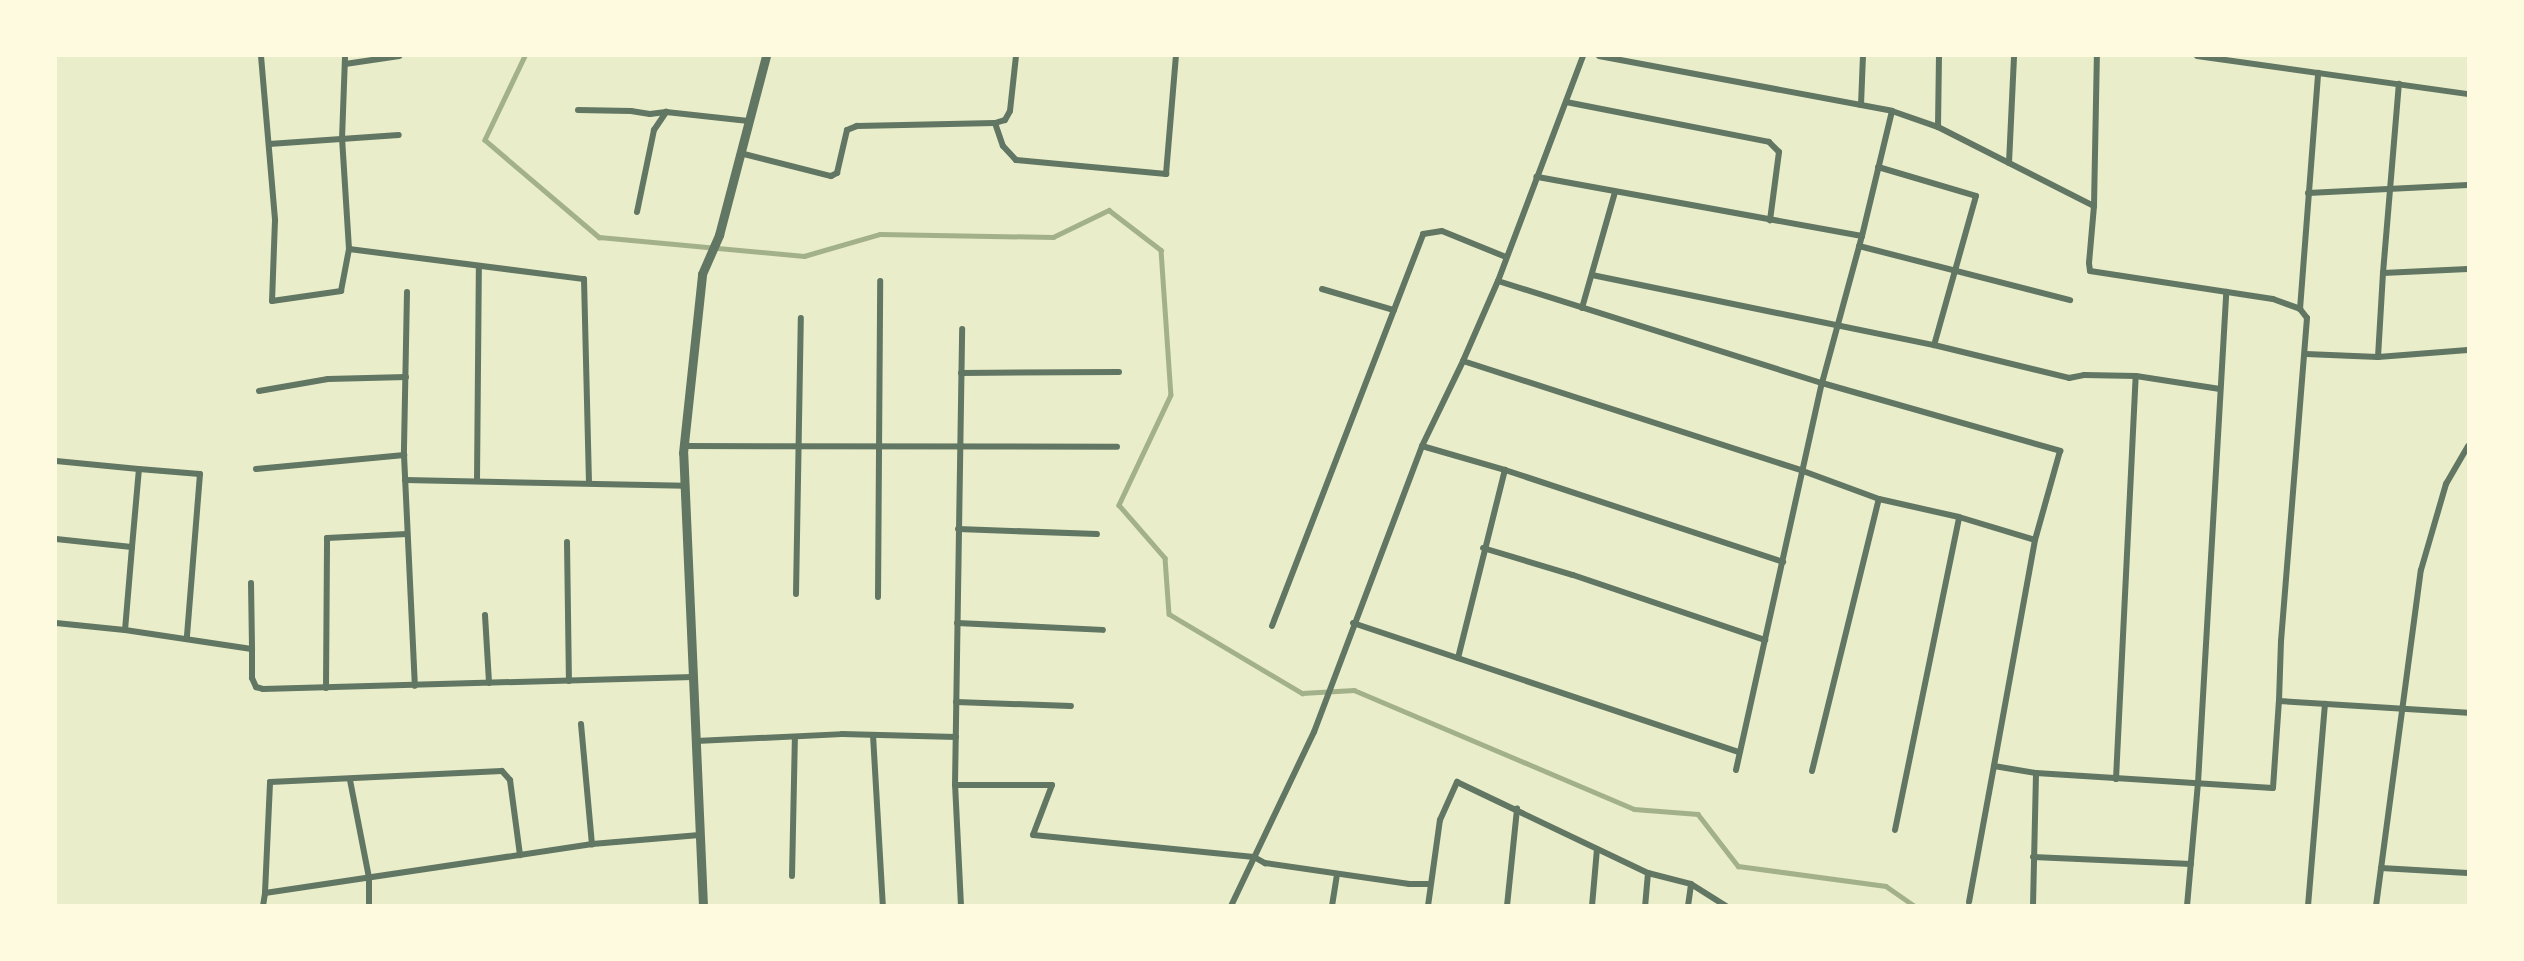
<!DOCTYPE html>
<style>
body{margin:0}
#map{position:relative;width:2524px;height:961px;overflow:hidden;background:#e9edc9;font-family:"Source Serif 4",serif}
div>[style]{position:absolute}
.stream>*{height:4.5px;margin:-2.25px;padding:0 2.25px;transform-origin:2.25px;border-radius:2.25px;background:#a3b18a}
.minor>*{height:6px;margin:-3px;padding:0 3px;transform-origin:3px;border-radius:3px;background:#617663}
.tertiary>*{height:9px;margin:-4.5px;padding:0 4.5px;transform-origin:4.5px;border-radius:4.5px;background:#617663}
span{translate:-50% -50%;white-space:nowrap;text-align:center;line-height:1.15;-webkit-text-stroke:4.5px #fefae0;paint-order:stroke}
.frame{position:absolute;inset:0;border:57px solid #fefae0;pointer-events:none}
</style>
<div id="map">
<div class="stream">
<i style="left:525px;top:56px;width:93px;rotate:115.5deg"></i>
<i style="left:485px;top:140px;width:150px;rotate:40.4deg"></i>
<i style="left:599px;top:237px;width:206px;rotate:5.3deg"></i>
<i style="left:804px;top:256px;width:79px;rotate:-16.1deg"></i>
<i style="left:880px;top:234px;width:173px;rotate:1deg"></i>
<i style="left:1053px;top:237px;width:62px;rotate:-25.7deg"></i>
<i style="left:1109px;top:210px;width:66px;rotate:37.6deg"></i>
<i style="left:1161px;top:250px;width:145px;rotate:86.1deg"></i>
<i style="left:1171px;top:395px;width:122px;rotate:115.3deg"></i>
<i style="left:1119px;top:505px;width:70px;rotate:49deg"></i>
<i style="left:1165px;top:558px;width:56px;rotate:85.9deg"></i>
<i style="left:1169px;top:614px;width:155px;rotate:30.7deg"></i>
<i style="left:1302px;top:693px;width:52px;rotate:-3.3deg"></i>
<i style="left:1354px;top:690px;width:304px;rotate:23deg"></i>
<i style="left:1634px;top:809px;width:64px;rotate:4.5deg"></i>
<i style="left:1698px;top:814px;width:66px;rotate:52.4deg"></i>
<i style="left:1738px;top:866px;width:149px;rotate:7.7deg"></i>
<i style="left:1886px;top:886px;width:35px;rotate:35deg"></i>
</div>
<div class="minor">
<i style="left:261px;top:56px;width:165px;rotate:85.1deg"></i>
<i style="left:275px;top:220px;width:81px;rotate:92.1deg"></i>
<i style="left:272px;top:301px;width:70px;rotate:-8.2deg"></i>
<i style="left:341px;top:291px;width:43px;rotate:-79.2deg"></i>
<i style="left:349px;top:249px;width:110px;rotate:-93.6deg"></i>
<i style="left:342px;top:139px;width:83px;rotate:-87.9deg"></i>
<i style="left:1599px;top:56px;width:298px;rotate:10.6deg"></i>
<i style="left:1892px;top:111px;width:129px;rotate:103.5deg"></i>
<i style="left:2197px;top:56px;width:274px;rotate:8deg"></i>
<i style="left:345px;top:64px;width:55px;rotate:-8.4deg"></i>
<i style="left:1566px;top:102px;width:207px;rotate:11.1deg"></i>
<i style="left:1769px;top:142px;width:14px;rotate:45deg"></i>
<i style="left:1779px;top:152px;width:69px;rotate:97.5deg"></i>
<i style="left:1861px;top:105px;width:49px;rotate:-87.7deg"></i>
<i style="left:578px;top:110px;width:53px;rotate:1.1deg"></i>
<i style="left:631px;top:111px;width:19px;rotate:9deg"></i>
<i style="left:650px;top:114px;width:16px;rotate:-7deg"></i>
<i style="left:666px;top:112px;width:83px;rotate:6.2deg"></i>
<i style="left:1892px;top:111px;width:49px;rotate:19.2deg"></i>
<i style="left:1938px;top:127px;width:175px;rotate:26.9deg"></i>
<i style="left:2094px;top:206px;width:57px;rotate:95deg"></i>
<i style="left:2089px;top:263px;width:8px;rotate:83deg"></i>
<i style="left:2090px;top:271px;width:185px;rotate:8.7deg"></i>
<i style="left:2273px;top:299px;width:29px;rotate:20deg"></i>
<i style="left:2300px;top:309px;width:11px;rotate:52deg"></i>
<i style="left:2307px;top:318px;width:324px;rotate:94.6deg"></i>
<i style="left:2281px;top:641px;width:60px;rotate:91.9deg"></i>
<i style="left:995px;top:123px;width:24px;rotate:71deg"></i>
<i style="left:1003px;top:146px;width:19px;rotate:47deg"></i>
<i style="left:1016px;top:160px;width:151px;rotate:5.3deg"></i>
<i style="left:1166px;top:174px;width:118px;rotate:-85.2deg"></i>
<i style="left:1938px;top:127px;width:71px;rotate:-89.2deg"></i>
<i style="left:269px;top:144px;width:130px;rotate:-4deg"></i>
<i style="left:740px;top:153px;width:94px;rotate:14.2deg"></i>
<i style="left:831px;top:176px;width:7px;rotate:-27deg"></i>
<i style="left:837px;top:173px;width:44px;rotate:-76.9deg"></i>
<i style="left:847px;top:130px;width:11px;rotate:-22deg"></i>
<i style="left:857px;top:126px;width:138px;rotate:-1.2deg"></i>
<i style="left:995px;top:123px;width:10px;rotate:-17deg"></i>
<i style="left:1005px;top:120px;width:10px;rotate:-61deg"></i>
<i style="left:1010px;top:111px;width:55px;rotate:-83.8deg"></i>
<i style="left:2009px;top:163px;width:107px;rotate:-87.3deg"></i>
<i style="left:1878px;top:167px;width:102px;rotate:16.5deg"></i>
<i style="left:1976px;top:196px;width:155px;rotate:105.7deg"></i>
<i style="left:2308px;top:193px;width:160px;rotate:-2.9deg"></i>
<i style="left:2094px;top:206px;width:150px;rotate:-88.9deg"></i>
<i style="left:637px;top:212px;width:84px;rotate:-78.3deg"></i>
<i style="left:654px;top:130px;width:22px;rotate:-56deg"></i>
<i style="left:1859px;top:246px;width:218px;rotate:14.4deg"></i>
<i style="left:349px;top:249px;width:237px;rotate:7.3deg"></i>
<i style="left:584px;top:279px;width:204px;rotate:88.6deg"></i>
<i style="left:2383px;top:273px;width:190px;rotate:-85.2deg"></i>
<i style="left:1592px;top:275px;width:349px;rotate:11.6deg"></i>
<i style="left:1934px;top:345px;width:139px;rotate:13.7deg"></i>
<i style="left:2069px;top:378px;width:15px;rotate:-11deg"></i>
<i style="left:2084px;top:375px;width:52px;rotate:1.1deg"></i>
<i style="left:1498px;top:281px;width:340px;rotate:17.5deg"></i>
<i style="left:1822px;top:383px;width:152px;rotate:-74.8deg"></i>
<i style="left:1862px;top:236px;width:331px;rotate:-169.7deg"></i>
<i style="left:1322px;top:289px;width:75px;rotate:16.3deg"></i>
<i style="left:407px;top:292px;width:163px;rotate:91.1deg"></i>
<i style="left:404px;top:455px;width:231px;rotate:87.3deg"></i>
<i style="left:1582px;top:308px;width:121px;rotate:-74.1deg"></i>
<i style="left:2300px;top:309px;width:237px;rotate:-85.6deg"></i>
<i style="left:2306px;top:354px;width:72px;rotate:2.4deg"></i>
<i style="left:2378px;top:357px;width:90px;rotate:-4.4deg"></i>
<i style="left:2378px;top:357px;width:84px;rotate:-86.6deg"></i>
<i style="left:2383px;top:273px;width:85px;rotate:-2.7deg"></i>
<i style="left:1463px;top:361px;width:87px;rotate:-66.4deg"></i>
<i style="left:1498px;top:281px;width:241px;rotate:-69.3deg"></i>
<i style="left:961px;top:373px;width:158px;rotate:-0.4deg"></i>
<i style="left:259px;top:391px;width:70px;rotate:-9.9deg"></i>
<i style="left:328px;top:379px;width:78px;rotate:-1.5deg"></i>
<i style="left:684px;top:446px;width:433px;rotate:0.1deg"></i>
<i style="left:1422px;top:446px;width:86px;rotate:16.1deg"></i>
<i style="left:56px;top:461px;width:83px;rotate:5.5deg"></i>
<i style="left:256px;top:469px;width:149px;rotate:-5.4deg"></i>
<i style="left:405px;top:480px;width:280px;rotate:1.2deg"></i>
<i style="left:477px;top:481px;width:215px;rotate:-89.5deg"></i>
<i style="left:958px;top:529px;width:139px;rotate:2.1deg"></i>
<i style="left:56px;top:539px;width:76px;rotate:6deg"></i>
<i style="left:132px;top:547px;width:83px;rotate:94.8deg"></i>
<i style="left:125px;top:630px;width:128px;rotate:8.5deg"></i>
<i style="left:252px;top:649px;width:29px;rotate:90deg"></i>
<i style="left:252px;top:678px;width:10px;rotate:66deg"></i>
<i style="left:256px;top:687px;width:7px;rotate:16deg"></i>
<i style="left:263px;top:689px;width:430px;rotate:-1.6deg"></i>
<i style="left:567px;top:542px;width:139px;rotate:89.2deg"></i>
<i style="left:132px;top:547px;width:78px;rotate:-84.9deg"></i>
<i style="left:139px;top:469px;width:61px;rotate:4.7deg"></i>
<i style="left:200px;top:474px;width:164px;rotate:94.6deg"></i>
<i style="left:1483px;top:548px;width:94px;rotate:16.7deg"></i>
<i style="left:1573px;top:575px;width:203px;rotate:18.7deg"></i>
<i style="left:251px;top:583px;width:66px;rotate:89.1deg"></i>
<i style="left:796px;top:594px;width:276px;rotate:-89deg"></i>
<i style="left:878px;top:597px;width:316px;rotate:-89.6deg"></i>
<i style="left:485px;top:615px;width:68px;rotate:86.6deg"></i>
<i style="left:56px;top:623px;width:69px;rotate:5.8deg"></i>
<i style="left:957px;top:623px;width:146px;rotate:2.7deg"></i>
<i style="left:1353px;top:623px;width:407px;rotate:18.5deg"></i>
<i style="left:1272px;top:626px;width:420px;rotate:-68.9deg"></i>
<i style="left:1423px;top:234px;width:19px;rotate:-9deg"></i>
<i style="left:1442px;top:231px;width:69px;rotate:22.1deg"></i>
<i style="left:1458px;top:658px;width:194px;rotate:-76deg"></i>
<i style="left:1505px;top:470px;width:293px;rotate:18.3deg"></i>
<i style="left:326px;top:688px;width:150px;rotate:-89.6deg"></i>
<i style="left:327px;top:538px;width:80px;rotate:-2.9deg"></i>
<i style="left:956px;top:702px;width:115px;rotate:2deg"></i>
<i style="left:581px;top:724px;width:121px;rotate:84.8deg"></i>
<i style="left:873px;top:735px;width:171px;rotate:86.7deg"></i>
<i style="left:696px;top:741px;width:146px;rotate:-2.7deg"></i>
<i style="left:842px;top:734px;width:114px;rotate:1.5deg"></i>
<i style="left:1736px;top:770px;width:396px;rotate:-77.5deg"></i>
<i style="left:1822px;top:383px;width:248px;rotate:15.9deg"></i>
<i style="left:2060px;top:451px;width:92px;rotate:105.7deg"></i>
<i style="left:1812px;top:771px;width:280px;rotate:-76.2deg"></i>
<i style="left:2116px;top:779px;width:403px;rotate:-87.2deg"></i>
<i style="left:2136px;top:376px;width:85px;rotate:8.8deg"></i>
<i style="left:350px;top:780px;width:100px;rotate:79deg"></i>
<i style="left:369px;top:878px;width:28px;rotate:90deg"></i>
<i style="left:955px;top:785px;width:97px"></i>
<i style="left:1052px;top:785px;width:53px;rotate:110.8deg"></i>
<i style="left:1033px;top:835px;width:222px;rotate:5.7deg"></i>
<i style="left:1254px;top:857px;width:13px;rotate:29deg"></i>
<i style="left:1265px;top:863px;width:146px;rotate:8.3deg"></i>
<i style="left:1409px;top:884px;width:21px"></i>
<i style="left:1895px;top:830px;width:319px;rotate:-78.4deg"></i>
<i style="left:2033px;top:857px;width:158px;rotate:2.5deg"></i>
<i style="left:2381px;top:868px;width:87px;rotate:3.3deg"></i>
<i style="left:1648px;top:873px;width:44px;rotate:14.3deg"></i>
<i style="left:1691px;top:884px;width:41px;rotate:32.2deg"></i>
<i style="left:792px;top:876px;width:139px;rotate:-88.8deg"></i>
<i style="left:265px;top:893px;width:111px;rotate:-87.4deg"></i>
<i style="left:270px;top:782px;width:232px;rotate:-2.7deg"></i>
<i style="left:502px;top:771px;width:12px;rotate:48deg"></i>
<i style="left:510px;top:780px;width:76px;rotate:82.4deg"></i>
<i style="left:1969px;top:902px;width:138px;rotate:-79.6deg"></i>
<i style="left:263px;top:906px;width:13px;rotate:-81deg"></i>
<i style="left:265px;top:893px;width:331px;rotate:-8.5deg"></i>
<i style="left:592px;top:844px;width:108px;rotate:-4.8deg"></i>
<i style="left:961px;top:906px;width:121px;rotate:-92.8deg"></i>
<i style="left:955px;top:785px;width:456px;rotate:-89.1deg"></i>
<i style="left:1231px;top:906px;width:193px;rotate:-64.5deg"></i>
<i style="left:1314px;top:732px;width:306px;rotate:-69.3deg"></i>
<i style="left:1422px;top:446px;width:94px;rotate:-64.2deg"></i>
<i style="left:1463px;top:361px;width:357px;rotate:17.9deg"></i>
<i style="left:1803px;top:471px;width:81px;rotate:20.2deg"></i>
<i style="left:1879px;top:499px;width:82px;rotate:12.7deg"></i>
<i style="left:1959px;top:517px;width:79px;rotate:16.8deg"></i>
<i style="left:2035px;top:540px;width:230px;rotate:100.3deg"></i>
<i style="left:1994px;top:766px;width:43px;rotate:9.5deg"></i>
<i style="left:2036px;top:773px;width:237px;rotate:3.6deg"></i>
<i style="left:2273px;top:788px;width:87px;rotate:-86.1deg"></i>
<i style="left:2279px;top:701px;width:189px;rotate:3.6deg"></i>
<i style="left:1332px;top:906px;width:32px;rotate:-81deg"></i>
<i style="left:1428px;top:906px;width:87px;rotate:-82.1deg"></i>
<i style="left:1440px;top:820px;width:42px;rotate:-65.9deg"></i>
<i style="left:1457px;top:782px;width:212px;rotate:25.5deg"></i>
<i style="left:1648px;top:873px;width:33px;rotate:95deg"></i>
<i style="left:1507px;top:906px;width:98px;rotate:-84.1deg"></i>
<i style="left:1592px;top:906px;width:57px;rotate:-85deg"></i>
<i style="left:1688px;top:906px;width:22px;rotate:-82deg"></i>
<i style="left:2033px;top:906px;width:133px;rotate:-88.7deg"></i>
<i style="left:2187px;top:906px;width:123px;rotate:-84.9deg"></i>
<i style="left:2198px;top:783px;width:492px;rotate:-86.7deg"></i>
<i style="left:2308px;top:906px;width:203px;rotate:-85.2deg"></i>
<i style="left:2376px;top:906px;width:339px;rotate:-82.4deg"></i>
<i style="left:2421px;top:570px;width:90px;rotate:-73.8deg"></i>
<i style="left:2446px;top:484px;width:44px;rotate:-59.9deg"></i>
</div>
<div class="tertiary">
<i style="left:703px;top:906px;width:453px;rotate:-92.5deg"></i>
<i style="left:683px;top:453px;width:180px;rotate:-83.9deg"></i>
<i style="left:702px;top:274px;width:43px;rotate:-66.4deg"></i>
<i style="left:719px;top:235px;width:185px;rotate:-75.3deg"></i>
</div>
<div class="frame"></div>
</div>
